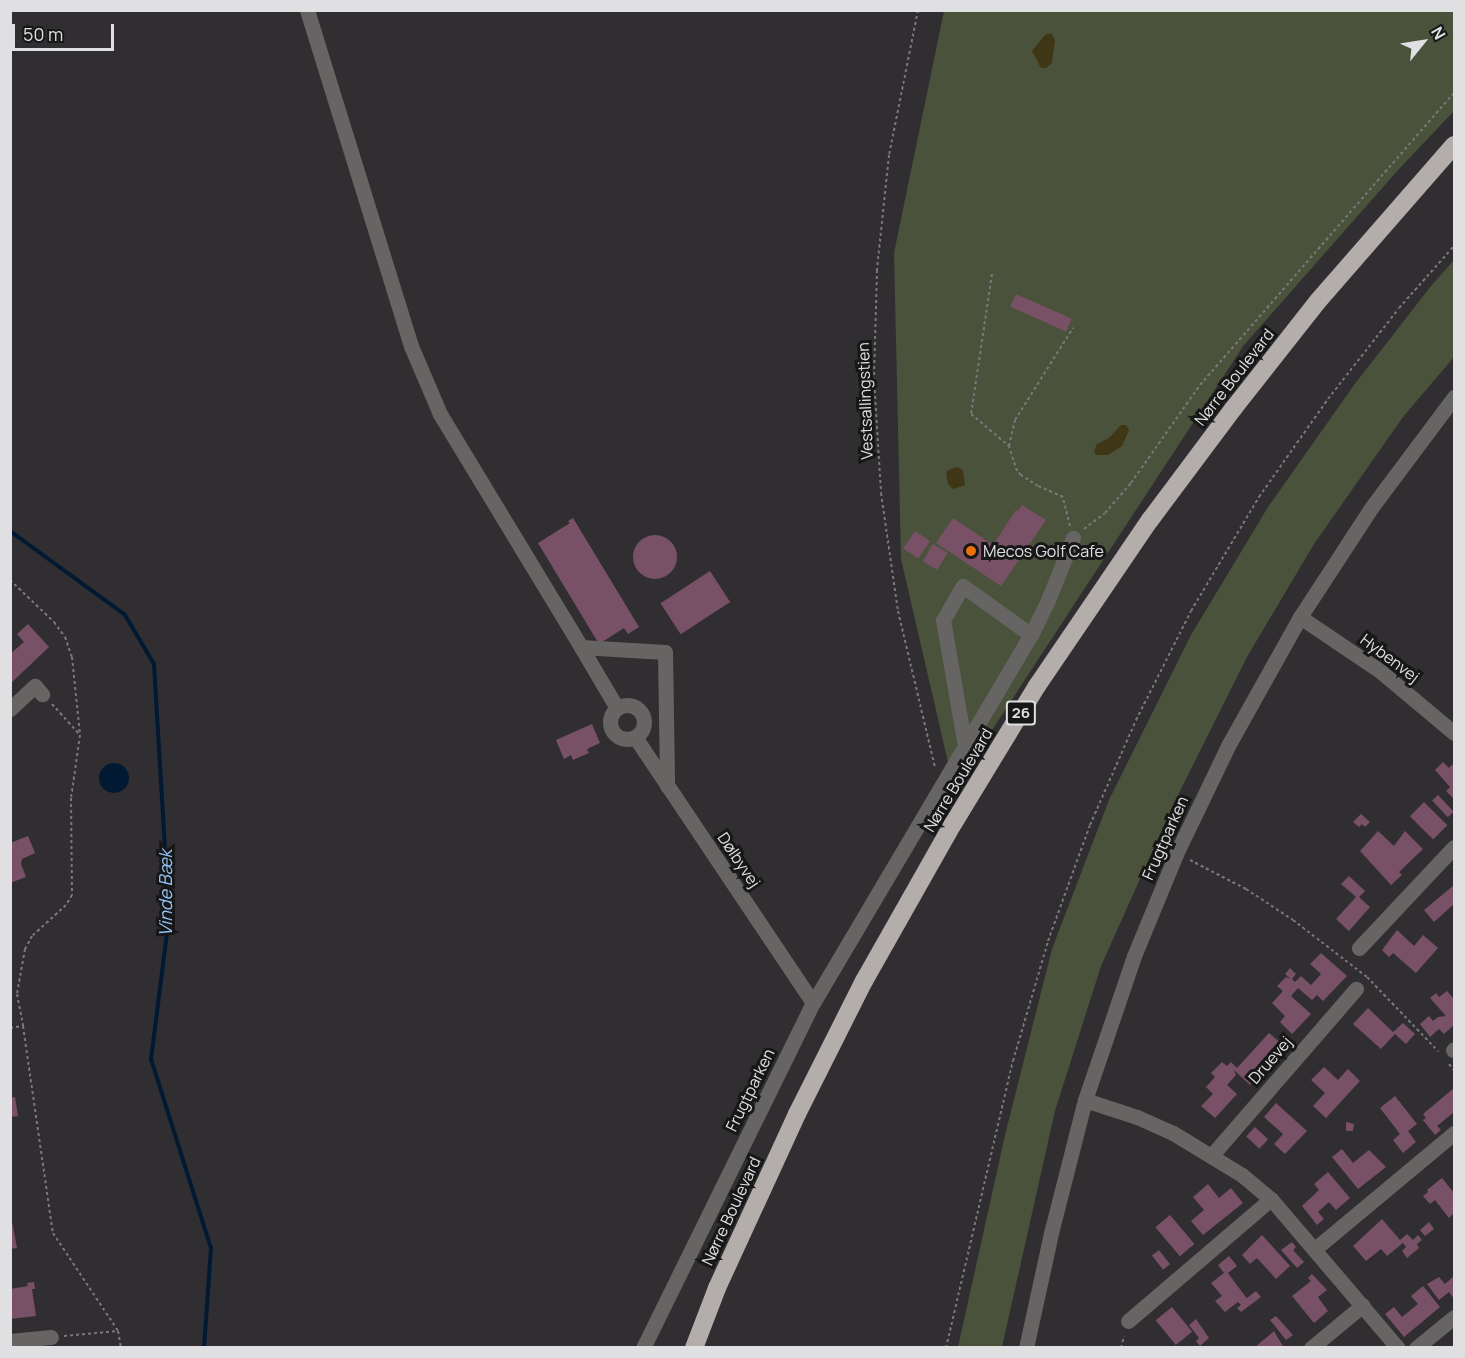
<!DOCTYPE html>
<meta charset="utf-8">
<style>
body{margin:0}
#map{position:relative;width:1465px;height:1358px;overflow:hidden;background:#302e31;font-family:Manrope,sans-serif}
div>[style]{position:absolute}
.green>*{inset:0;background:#4b523b}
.sand>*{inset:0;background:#3f3616}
.water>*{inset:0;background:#011933}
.round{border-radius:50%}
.stream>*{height:4px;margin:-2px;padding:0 2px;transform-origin:2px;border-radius:2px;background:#011933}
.building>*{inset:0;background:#785167;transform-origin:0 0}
.path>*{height:2px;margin-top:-1px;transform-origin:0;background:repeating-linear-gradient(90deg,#79777a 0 3px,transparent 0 6px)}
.minor>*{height:15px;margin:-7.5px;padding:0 7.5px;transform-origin:7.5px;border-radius:7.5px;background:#676564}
.minor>.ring{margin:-7.5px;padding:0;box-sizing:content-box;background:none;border:15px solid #676564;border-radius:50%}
.highway>*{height:18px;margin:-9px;padding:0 9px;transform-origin:9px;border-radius:9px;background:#b3aeac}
.dots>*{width:16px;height:16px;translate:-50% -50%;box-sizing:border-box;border:3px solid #171718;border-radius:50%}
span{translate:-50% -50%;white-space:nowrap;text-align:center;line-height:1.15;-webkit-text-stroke:6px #171718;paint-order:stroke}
.shield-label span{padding:2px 4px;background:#171718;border:2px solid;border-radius:4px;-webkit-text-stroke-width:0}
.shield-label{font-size:15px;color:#e0dfe1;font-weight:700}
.street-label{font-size:16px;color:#e0dfe1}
.poi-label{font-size:16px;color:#e0dfe1}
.left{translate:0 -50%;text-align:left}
.water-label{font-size:18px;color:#93c3f8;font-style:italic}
.frame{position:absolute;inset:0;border:12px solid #e0dfe1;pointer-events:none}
.north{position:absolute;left:1393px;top:12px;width:60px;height:60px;-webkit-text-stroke:4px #171718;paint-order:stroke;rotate:60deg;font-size:16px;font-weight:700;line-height:24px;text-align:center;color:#e0dfe1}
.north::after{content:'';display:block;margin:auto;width:21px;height:27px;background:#e0dfe1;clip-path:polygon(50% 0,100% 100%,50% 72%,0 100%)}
.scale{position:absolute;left:12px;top:24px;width:102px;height:27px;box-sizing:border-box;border:3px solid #e0dfe1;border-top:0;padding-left:8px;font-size:18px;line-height:21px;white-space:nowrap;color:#e0dfe1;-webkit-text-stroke:4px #171718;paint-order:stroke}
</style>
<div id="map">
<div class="green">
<i style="clip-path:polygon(944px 11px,1454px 11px,1454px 111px,1399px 169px,1244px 345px,954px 788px,901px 559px,894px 253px)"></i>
<i style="clip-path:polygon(1454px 260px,1454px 357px,1403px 417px,1314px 544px,1247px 657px,1174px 803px,1101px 966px,1055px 1111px,1002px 1347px,958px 1347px,1005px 1135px,1052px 949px,1109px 800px,1191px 635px,1268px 507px,1354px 385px,1431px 286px)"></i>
</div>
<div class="sand">
<i style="clip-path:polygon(1051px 33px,1055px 40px,1052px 63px,1046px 68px,1041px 68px,1032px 51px,1045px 35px)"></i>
<i style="clip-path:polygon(1121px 425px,1126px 425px,1129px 430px,1122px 446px,1108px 455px,1096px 455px,1094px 451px,1097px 444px,1109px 438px)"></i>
<i style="clip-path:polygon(957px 467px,963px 470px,965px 485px,953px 489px,948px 484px,946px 474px,948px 470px)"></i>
</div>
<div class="water">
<i class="round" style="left:99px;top:763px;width:30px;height:30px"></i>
</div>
<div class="stream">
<i style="left:10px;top:531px;width:142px;rotate:36.1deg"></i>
<i style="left:125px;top:615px;width:57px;rotate:59.4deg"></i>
<i style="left:154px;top:664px;width:253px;rotate:86.6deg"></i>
<i style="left:169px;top:917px;width:143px;rotate:97.2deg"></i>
<i style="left:151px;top:1059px;width:198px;rotate:72.4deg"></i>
<i style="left:211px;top:1248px;width:100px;rotate:94deg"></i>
</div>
<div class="building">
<i style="left:1016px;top:294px;width:61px;height:14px;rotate:24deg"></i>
<i style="clip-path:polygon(1022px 505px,1046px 520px,1001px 586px,936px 543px,953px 518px,993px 545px,1016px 510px,1018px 511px)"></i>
<i style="clip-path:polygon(573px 518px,639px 627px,628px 634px,624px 628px,599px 644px,538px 543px,570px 523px,568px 521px)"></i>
<i style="left:915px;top:531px;width:18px;height:21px;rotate:34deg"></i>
<i class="round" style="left:633px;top:535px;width:44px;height:44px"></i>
<i style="left:933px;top:544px;width:17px;height:20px;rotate:31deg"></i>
<i style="left:710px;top:571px;width:37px;height:59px;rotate:57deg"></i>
<i style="clip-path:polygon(28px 624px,49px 647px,10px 684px,10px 654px,24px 642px,17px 634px)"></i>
<i style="clip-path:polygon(592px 724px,600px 743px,587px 749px,589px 753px,573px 760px,571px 755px,564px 759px,556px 740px)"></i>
<i style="clip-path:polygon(1443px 762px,1449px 768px,1454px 763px,1453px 798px,1446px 791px,1450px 787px,1435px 770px)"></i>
<i style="left:1438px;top:795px;width:23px;height:8px;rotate:47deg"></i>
<i style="left:1424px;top:802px;width:33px;height:20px;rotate:45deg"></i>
<i style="clip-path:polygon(1361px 814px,1370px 822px,1365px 827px,1362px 824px,1359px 827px,1353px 822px)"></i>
<i style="clip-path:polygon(1378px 831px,1394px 846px,1405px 831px,1423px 849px,1399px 872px,1402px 875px,1391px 885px,1360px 851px)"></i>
<i style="clip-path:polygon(28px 836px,35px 853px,22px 859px,21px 864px,26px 877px,10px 883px,10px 843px)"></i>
<i style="clip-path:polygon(1349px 876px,1365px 891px,1359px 897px,1370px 907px,1349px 931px,1336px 919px,1356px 897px,1341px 884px)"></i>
<i style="clip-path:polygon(1454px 885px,1454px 904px,1434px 922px,1424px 910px)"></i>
<i style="clip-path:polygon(1397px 930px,1414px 946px,1423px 935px,1438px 948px,1416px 973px,1393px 953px,1389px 957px,1382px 950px)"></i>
<i style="clip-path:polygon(1321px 953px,1347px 976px,1323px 1001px,1317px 995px,1312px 1000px,1298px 988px,1291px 996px,1311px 1014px,1292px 1034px,1280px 1022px,1285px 1016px,1272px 1003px,1283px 991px,1277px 986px,1286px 977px,1291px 979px,1285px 974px,1290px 968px,1296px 974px,1292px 979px,1295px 982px,1301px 976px,1311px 985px,1321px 974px,1310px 964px)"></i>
<i style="clip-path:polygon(1447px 991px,1454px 999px,1454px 1025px,1444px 1034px,1439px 1029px,1430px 1037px,1420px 1024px,1429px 1016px,1433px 1021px,1438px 1017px,1446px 1016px,1430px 998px,1436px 993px,1439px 997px)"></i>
<i style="clip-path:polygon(1368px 1008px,1393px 1032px,1403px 1023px,1415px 1034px,1406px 1044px,1395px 1034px,1381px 1049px,1353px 1024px)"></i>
<i style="clip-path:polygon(1269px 1033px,1283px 1045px,1252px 1079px,1254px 1081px,1250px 1085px,1234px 1070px,1236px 1075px,1227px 1085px,1237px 1094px,1215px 1118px,1201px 1106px,1213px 1094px,1206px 1087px,1215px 1077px,1211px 1073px,1222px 1062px,1227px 1066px,1231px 1062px,1237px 1068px)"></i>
<i style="clip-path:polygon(1324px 1067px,1338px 1080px,1348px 1069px,1360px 1081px,1326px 1118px,1313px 1106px,1325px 1093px,1311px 1080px)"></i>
<i style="clip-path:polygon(1454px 1088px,1454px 1112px,1437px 1126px,1441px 1130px,1435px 1135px,1423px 1120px,1426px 1118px,1423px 1114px)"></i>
<i style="clip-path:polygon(1395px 1096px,1417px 1124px,1408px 1131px,1416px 1142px,1403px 1153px,1393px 1140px,1400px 1134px,1380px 1108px)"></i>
<i style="clip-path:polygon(15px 1097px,18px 1116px,10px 1117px,10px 1098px)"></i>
<i style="clip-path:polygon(1276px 1103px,1307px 1131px,1285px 1154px,1274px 1144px,1283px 1134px,1264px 1117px)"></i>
<i style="clip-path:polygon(1346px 1122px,1354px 1124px,1353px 1131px,1346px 1131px)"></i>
<i style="left:1255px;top:1127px;width:18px;height:13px;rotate:43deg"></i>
<i style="clip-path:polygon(1342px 1149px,1353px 1163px,1369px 1150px,1386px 1167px,1358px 1189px,1332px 1157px)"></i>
<i style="clip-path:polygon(1328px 1172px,1350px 1198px,1336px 1210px,1329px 1202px,1318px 1212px,1324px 1219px,1317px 1225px,1302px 1206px,1319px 1190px,1314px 1184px)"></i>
<i style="clip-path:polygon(1442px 1178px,1454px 1193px,1454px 1213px,1449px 1218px,1435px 1200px,1430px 1204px,1423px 1196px,1428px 1192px,1427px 1190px)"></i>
<i style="clip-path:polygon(1208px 1184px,1219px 1198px,1231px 1188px,1243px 1203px,1203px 1235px,1191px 1221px,1204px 1210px,1193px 1197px)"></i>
<i style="clip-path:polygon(10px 1211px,17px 1248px,10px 1249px)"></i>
<i style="left:1170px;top:1215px;width:38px;height:19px;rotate:50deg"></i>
<i style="clip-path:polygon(1382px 1219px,1400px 1240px,1407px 1234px,1413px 1240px,1418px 1235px,1422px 1240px,1417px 1244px,1419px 1248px,1407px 1258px,1402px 1251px,1406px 1247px,1403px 1243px,1387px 1256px,1381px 1249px,1366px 1261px,1353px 1246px)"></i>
<i style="clip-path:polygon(1429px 1222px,1434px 1229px,1425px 1236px,1420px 1230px)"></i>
<i style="clip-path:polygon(1262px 1235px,1290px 1266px,1276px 1279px,1257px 1258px,1250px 1264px,1242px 1255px)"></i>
<i style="clip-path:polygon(1292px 1242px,1296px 1247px,1293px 1250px,1304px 1262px,1297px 1268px,1281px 1250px)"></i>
<i style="left:1159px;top:1250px;width:18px;height:9px;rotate:52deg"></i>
<i style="clip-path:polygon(1229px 1256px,1237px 1266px,1228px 1273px,1245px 1296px,1247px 1298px,1256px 1291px,1261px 1297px,1241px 1312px,1237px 1308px,1241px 1305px,1238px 1302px,1225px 1312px,1215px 1301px,1222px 1296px,1211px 1283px,1224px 1273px,1218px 1265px)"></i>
<i style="clip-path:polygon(1312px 1274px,1327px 1290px,1318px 1297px,1328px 1311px,1314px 1323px,1292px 1296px,1311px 1281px,1308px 1278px)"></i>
<i style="clip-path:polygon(1454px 1276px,1454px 1299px,1449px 1292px,1439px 1300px,1427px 1284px,1439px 1277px,1445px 1284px)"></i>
<i style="clip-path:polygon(34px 1282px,35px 1289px,32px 1289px,36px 1316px,10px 1319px,10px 1289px,28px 1286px,27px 1283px)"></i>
<i style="clip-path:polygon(1423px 1286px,1440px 1307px,1404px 1337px,1385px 1314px,1394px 1307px,1402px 1317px,1418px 1304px,1411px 1296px)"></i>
<i style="left:1172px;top:1307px;width:32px;height:21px;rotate:51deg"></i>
<i style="clip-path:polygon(1276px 1316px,1293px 1335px,1286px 1340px,1270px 1320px)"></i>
<i style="clip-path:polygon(1196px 1319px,1209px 1338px,1200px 1346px,1196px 1341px,1199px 1338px,1189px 1325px)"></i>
<i style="clip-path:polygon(1274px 1331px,1284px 1348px,1254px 1348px)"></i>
</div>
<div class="path">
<i style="left:918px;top:10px;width:148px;rotate:101.3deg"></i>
<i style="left:889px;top:155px;width:116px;rotate:96deg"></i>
<i style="left:877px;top:270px;width:108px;rotate:91.6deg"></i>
<i style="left:874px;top:378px;width:115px;rotate:86.5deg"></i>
<i style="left:881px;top:493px;width:119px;rotate:81.8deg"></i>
<i style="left:898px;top:611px;width:160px;rotate:76.7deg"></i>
<i style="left:992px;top:274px;width:142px;rotate:98.5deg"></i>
<i style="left:971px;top:414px;width:50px;rotate:40.1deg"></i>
<i style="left:1070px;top:526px;width:30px;rotate:-104deg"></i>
<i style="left:1063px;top:497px;width:27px;rotate:-156deg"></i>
<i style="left:1038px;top:486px;width:20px;rotate:-147deg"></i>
<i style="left:1021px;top:475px;width:6px;rotate:-135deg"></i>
<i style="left:1017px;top:471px;width:26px;rotate:-108deg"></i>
<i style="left:1009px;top:446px;width:27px;rotate:-77deg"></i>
<i style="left:1015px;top:420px;width:109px;rotate:-57.8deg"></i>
<i style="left:1084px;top:529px;width:26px;rotate:-37deg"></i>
<i style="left:1105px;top:513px;width:40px;rotate:-49deg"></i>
<i style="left:1131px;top:483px;width:120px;rotate:-54.9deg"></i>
<i style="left:1200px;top:385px;width:387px;rotate:-49deg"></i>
<i style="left:10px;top:580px;width:61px;rotate:43.7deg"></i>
<i style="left:54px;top:622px;width:19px;rotate:54deg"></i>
<i style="left:65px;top:637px;width:21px;rotate:71deg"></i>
<i style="left:72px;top:657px;width:78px;rotate:84.1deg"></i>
<i style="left:80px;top:735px;width:64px;rotate:98.1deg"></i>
<i style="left:71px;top:798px;width:97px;rotate:89.4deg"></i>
<i style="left:72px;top:895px;width:12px;rotate:121deg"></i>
<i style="left:66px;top:905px;width:46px;rotate:137.6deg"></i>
<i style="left:32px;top:936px;width:15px;rotate:118deg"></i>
<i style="left:25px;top:949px;width:46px;rotate:100.1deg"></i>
<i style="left:17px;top:994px;width:33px;rotate:79deg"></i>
<i style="left:52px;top:704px;width:42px;rotate:47.9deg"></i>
<i style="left:1190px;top:860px;width:63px;rotate:27.4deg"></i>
<i style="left:1246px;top:889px;width:56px;rotate:33.4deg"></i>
<i style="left:1293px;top:920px;width:93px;rotate:37.6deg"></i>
<i style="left:1367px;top:977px;width:103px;rotate:46.2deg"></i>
<i style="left:10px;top:1028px;width:13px;rotate:-9deg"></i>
<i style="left:23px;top:1026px;width:209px;rotate:81.8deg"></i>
<i style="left:53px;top:1233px;width:118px;rotate:56.4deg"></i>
<i style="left:118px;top:1331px;width:17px;rotate:80deg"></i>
<i style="left:1449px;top:1064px;width:8px;rotate:50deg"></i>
<i style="left:64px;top:1336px;width:54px;rotate:-5.3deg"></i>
<i style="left:946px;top:1348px;width:295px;rotate:-76.9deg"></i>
<i style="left:1013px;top:1061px;width:125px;rotate:-73.7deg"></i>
<i style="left:1048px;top:941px;width:123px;rotate:-70.1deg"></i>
<i style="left:1090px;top:825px;width:115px;rotate:-66.3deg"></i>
<i style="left:1136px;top:720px;width:122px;rotate:-63.2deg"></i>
<i style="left:1191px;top:611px;width:133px;rotate:-59.2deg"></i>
<i style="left:1259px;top:497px;width:120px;rotate:-54.9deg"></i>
<i style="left:1328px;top:399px;width:115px;rotate:-52deg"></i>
<i style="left:1399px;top:308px;width:83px;rotate:-48.4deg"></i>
<i style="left:1121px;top:1348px;width:12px;rotate:-76deg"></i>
</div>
<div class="minor">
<i style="left:307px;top:10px;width:352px;rotate:72.8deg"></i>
<i style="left:411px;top:346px;width:74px;rotate:66.9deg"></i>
<i style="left:440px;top:414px;width:272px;rotate:58.8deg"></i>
<i style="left:581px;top:647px;width:84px;rotate:3.4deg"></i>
<i style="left:665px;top:652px;width:134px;rotate:89.1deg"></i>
<i style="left:1300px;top:617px;width:97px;rotate:34deg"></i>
<i style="left:1380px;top:671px;width:97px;rotate:40deg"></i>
<i style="left:581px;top:647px;width:71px;rotate:59.5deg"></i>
<i class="ring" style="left:610px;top:705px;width:19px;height:19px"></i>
<i style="left:10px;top:709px;width:34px;rotate:-43deg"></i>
<i style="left:35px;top:686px;width:11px;rotate:49deg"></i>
<i style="left:635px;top:737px;width:320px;rotate:56.2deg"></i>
<i style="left:965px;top:746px;width:128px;rotate:-99.9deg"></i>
<i style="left:943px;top:620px;width:39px;rotate:-60deg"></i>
<i style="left:963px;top:586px;width:84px;rotate:35.8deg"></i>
<i style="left:1359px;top:948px;width:139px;rotate:-46.8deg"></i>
<i style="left:1453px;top:1050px;width:1px;rotate:-45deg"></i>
<i style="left:1085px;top:1100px;width:55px;rotate:18.1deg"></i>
<i style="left:1137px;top:1117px;width:39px;rotate:24deg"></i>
<i style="left:1173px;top:1133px;width:81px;rotate:31.3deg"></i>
<i style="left:1242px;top:1175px;width:38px;rotate:40deg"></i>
<i style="left:1271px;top:1199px;width:196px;rotate:49.6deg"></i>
<i style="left:1212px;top:1155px;width:220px;rotate:-49.1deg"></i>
<i style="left:1316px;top:1248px;width:180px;rotate:-39.8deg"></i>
<i style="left:1128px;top:1321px;width:188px;rotate:-40.5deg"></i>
<i style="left:10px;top:1341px;width:41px;rotate:-5.6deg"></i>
<i style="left:643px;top:1348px;width:385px;rotate:-63.8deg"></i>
<i style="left:813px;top:1003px;width:428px;rotate:-59.4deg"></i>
<i style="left:1031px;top:635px;width:39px;rotate:-64deg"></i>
<i style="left:1048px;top:600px;width:67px;rotate:-68deg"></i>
<i style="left:1026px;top:1348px;width:118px;rotate:-77.7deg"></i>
<i style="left:1051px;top:1233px;width:137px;rotate:-75.7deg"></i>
<i style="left:1085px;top:1100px;width:152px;rotate:-71.2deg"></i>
<i style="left:1134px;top:956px;width:110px;rotate:-67.6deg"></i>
<i style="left:1176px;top:854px;width:122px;rotate:-64.3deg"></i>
<i style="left:1229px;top:744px;width:145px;rotate:-60.8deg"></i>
<i style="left:1300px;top:617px;width:130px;rotate:-56.9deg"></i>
<i style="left:1371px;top:508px;width:139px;rotate:-53.2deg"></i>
<i style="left:1311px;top:1348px;width:67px;rotate:-39.6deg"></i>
<i style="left:1416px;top:1348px;width:49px;rotate:-39.2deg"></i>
</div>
<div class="highway">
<i style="left:694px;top:1348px;width:64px;rotate:-69deg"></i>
<i style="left:717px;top:1288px;width:192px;rotate:-65.3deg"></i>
<i style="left:797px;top:1114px;width:149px;rotate:-63.3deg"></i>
<i style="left:864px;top:981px;width:180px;rotate:-60.5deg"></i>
<i style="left:953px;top:824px;width:162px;rotate:-58.7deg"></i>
<i style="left:1037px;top:686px;width:201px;rotate:-55.8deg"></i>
<i style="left:1150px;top:520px;width:139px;rotate:-53.2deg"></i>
<i style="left:1233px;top:409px;width:137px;rotate:-51.8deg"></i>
<i style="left:1318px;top:301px;width:207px;rotate:-48.9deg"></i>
</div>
<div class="dots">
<i style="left:971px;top:551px;background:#e8710a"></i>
</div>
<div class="shield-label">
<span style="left:1021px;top:713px">26</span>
</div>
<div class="street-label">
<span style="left:1234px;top:377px;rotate:-52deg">Nørre Boulevard</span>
<span style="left:865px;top:401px;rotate:-92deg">Vestsallingstien</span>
<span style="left:1390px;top:658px;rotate:37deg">Hybenvej</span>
<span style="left:958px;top:780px;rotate:-59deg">Nørre Boulevard</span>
<span style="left:1165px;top:838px;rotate:-66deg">Frugtparken</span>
<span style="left:739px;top:860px;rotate:56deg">Dølbyvej</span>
<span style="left:1270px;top:1060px;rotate:-49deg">Druevej</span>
<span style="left:750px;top:1090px;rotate:-64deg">Frugtparken</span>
<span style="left:731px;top:1211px;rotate:-65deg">Nørre Boulevard</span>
</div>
<div class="poi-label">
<span class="left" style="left:983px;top:551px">Mecos Golf Cafe</span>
</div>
<div class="water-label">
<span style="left:165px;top:893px;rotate:-90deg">Vinde Bæk</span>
</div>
<div class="frame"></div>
<div class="north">N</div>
<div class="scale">50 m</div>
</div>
